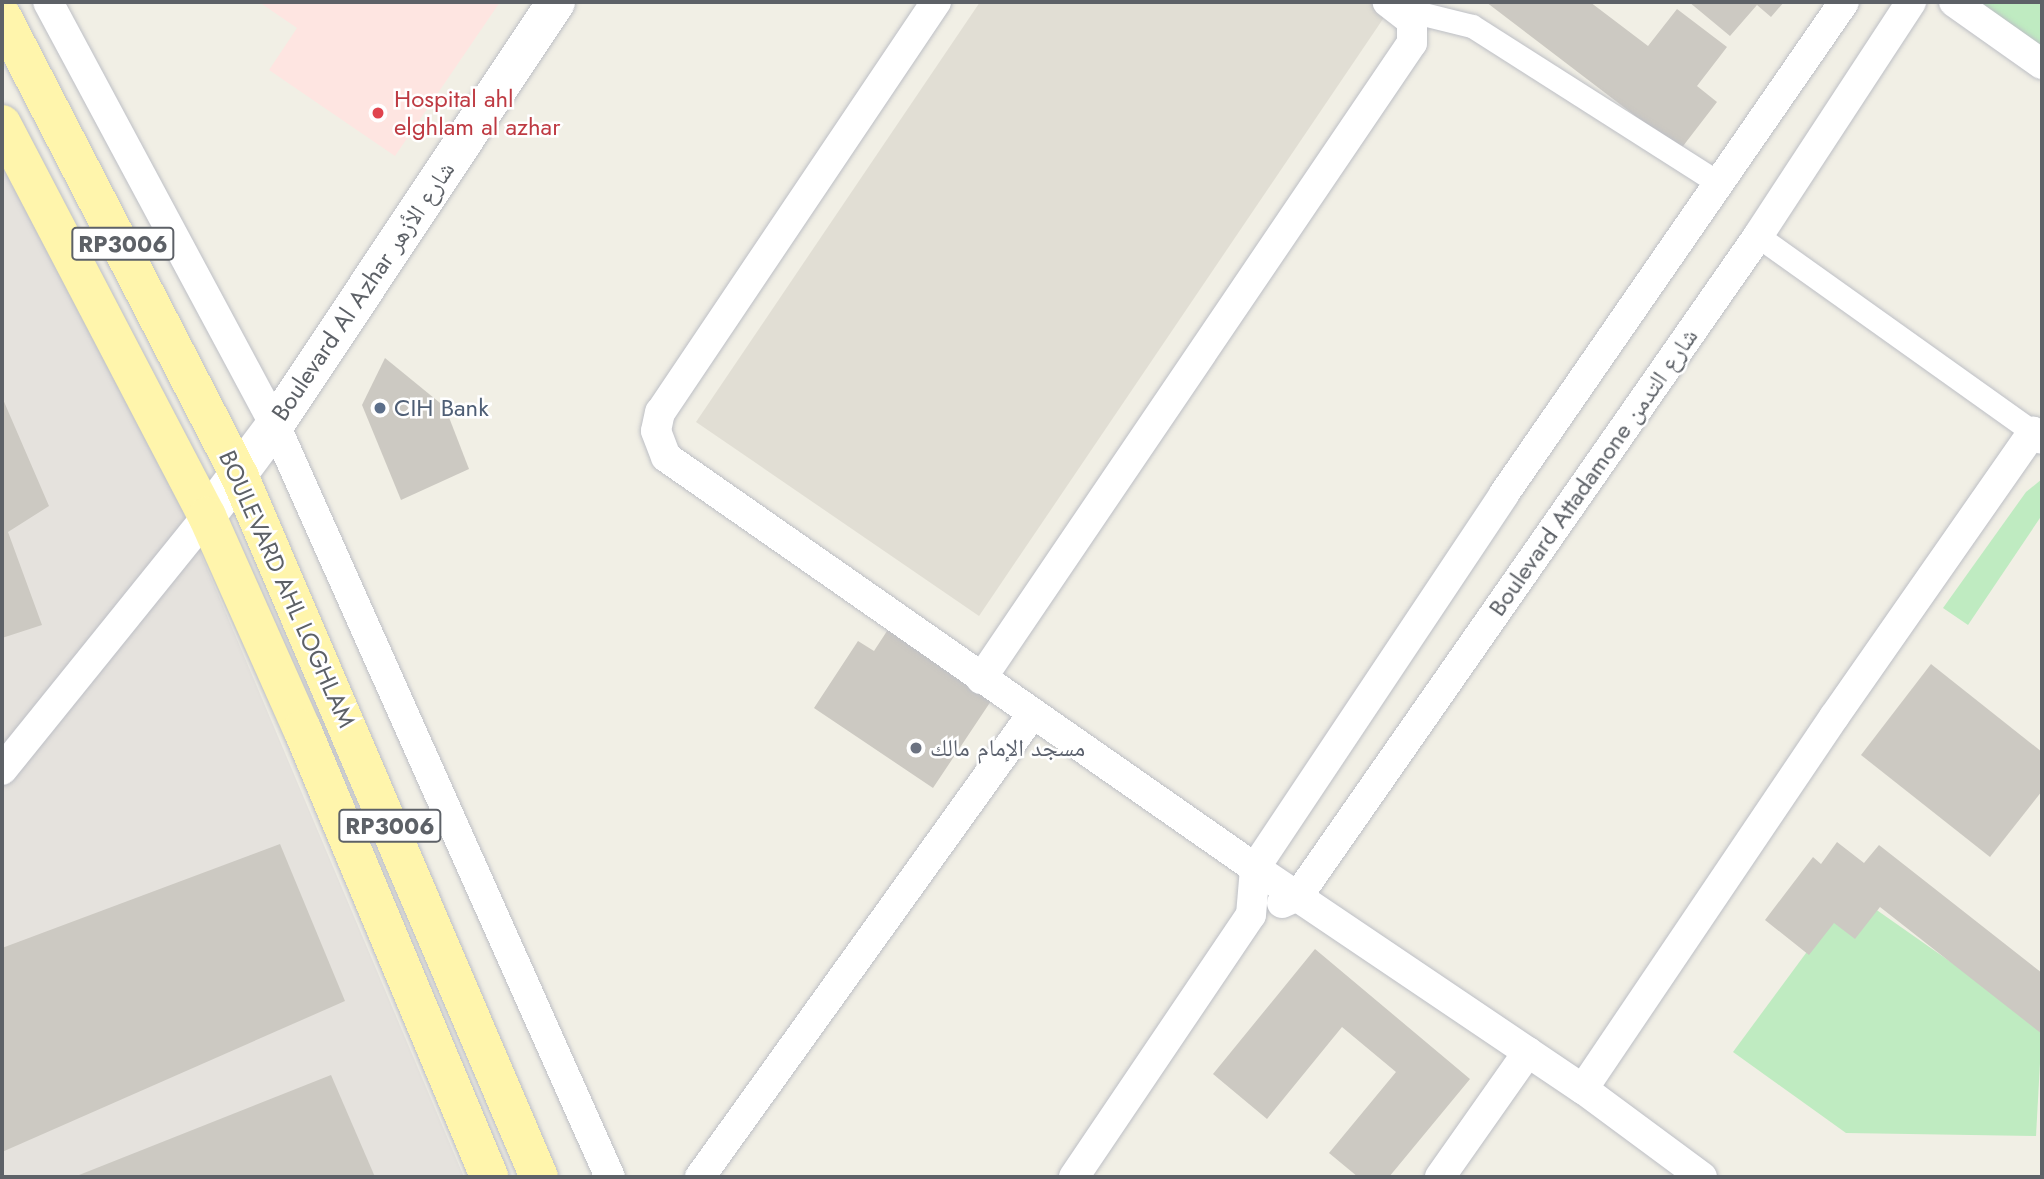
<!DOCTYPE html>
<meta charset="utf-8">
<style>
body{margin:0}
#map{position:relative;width:2044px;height:1179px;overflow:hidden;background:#f1efe5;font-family:Jost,"Noto Naskh Arabic",sans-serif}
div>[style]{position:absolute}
.industrial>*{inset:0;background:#e5e2dd}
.education>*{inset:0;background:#e1ded4}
.medical>*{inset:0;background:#fee5e1}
.green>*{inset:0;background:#bfebc1}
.building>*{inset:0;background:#ccc9c2}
.roads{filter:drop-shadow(0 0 2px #bdbfc5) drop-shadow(0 0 2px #bdbfc5)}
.pedestrian>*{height:23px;margin:-11.5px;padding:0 11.5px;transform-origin:11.5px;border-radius:11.5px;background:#fff}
.minor>*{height:30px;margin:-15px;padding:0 15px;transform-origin:15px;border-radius:15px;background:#fff}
.secondary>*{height:38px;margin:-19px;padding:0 19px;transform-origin:19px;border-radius:19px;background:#fff}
.primary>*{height:38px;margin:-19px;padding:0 19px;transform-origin:19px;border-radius:19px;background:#fff5ac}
.dots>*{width:19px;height:19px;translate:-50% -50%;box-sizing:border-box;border:4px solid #fff;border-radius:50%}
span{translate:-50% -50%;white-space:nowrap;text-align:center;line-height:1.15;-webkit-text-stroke:5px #fff;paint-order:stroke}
.shield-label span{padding:2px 5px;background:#fff;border:2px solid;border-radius:5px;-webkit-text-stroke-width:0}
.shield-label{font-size:23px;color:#5d6167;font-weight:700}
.health-label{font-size:24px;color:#be3a42}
.left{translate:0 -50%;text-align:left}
.street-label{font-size:24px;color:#5d6167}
.service-label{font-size:24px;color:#4e5e75}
.worship-label{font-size:24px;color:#5b616d}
.frame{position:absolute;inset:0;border:4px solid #5d6167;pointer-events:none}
</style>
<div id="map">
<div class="industrial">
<i style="clip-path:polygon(2px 165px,133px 393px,464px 1177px,2px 1177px)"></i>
</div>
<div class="education">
<i style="clip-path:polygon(980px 2px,1371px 2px,1387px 13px,979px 616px,696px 422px)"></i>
</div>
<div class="medical">
<i style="clip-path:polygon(259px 2px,500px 2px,395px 156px,269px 70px,297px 28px)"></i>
</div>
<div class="green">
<i style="clip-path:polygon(1955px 2px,2042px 2px,2042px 61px)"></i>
<i style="clip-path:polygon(2042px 479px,2042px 515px,1968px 625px,1943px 608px,2026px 492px)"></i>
<i style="clip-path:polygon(1851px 892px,2042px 1026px,2036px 1136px,1846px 1133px,1733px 1052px)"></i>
</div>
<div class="building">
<i style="clip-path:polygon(1486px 2px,1590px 2px,1648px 46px,1677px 9px,1727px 47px,1697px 86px,1717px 102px,1680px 150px)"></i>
<i style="clip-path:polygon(1689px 2px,1784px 2px,1771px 17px,1757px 5px,1730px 36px)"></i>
<i style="clip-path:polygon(385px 358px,445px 407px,469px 469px,401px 500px,362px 405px)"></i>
<i style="clip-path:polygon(2px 397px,49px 506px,8px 532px,42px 625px,2px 638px)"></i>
<i style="clip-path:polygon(889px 628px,993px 698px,933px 788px,814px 708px,858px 641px,874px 651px)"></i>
<i style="clip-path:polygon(1931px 664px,2042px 752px,2042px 791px,1990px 857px,1861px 755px)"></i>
<i style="clip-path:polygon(1837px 842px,1864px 863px,1879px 845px,2042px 973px,2042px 1034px,1880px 907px,1855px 939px,1834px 923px,1809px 955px,1765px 920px,1813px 857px,1821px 864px)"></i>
<i style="clip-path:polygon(280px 844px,345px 1001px,2px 1152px,2px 948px)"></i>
<i style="clip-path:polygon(1315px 949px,1470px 1079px,1389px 1177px,1358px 1177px,1329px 1153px,1396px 1072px,1342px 1027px,1267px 1119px,1213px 1074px)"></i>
<i style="clip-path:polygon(331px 1075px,375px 1177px,74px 1177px)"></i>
</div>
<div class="roads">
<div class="pedestrian">
<i style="left:1395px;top:7px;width:79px;rotate:13.9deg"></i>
<i style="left:1472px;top:26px;width:292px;rotate:32.5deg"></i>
<i style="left:1758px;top:236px;width:338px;rotate:35.5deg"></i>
</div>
<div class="minor">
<i style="left:48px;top:2px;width:480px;rotate:61.8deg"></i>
<i style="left:275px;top:425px;width:823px;rotate:65.99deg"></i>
<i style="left:936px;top:2px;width:494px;rotate:123.9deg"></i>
<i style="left:660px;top:412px;width:19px;rotate:102deg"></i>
<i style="left:656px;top:431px;width:28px;rotate:69deg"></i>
<i style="left:666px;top:457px;width:718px;rotate:34.91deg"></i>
<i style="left:1255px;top:868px;width:396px;rotate:34deg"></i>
<i style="left:1583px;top:1089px;width:148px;rotate:36.5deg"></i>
<i style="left:1954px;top:2px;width:108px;rotate:35.2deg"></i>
<i style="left:981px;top:679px;width:768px;rotate:-55.88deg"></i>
<i style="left:1412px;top:43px;width:22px;rotate:-90deg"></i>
<i style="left:1412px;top:21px;width:31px;rotate:-142deg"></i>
<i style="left:2px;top:770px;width:326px;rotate:-51.1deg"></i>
<i style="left:1282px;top:903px;width:17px;rotate:-24deg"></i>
<i style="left:1298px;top:896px;width:804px;rotate:-55.12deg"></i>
<i style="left:1758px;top:236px;width:280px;rotate:-56.8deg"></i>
<i style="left:1583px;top:1089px;width:449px;rotate:-56deg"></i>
<i style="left:1834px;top:717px;width:348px;rotate:-55.1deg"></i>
<i style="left:2033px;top:432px;width:11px;rotate:38deg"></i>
<i style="left:700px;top:1177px;width:571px;rotate:-54.33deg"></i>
<i style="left:1074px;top:1177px;width:316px;rotate:-56deg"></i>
<i style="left:1251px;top:915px;width:47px;rotate:-85.1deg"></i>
<i style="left:1255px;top:868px;width:449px;rotate:-56.3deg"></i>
<i style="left:1504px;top:494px;width:598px;rotate:-55.35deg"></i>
<i style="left:1440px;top:1177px;width:153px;rotate:-54.9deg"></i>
</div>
<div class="secondary">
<i style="left:207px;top:516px;width:114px;rotate:-53.2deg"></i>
<i style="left:275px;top:425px;width:508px;rotate:-56.4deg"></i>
</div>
<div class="primary">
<i style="left:2px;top:16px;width:517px;rotate:62.69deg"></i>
<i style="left:239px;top:475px;width:763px;rotate:66.86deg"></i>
<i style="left:2px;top:124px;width:442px;rotate:62.4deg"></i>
<i style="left:207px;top:516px;width:233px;rotate:66deg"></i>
<i style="left:302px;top:729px;width:485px;rotate:67.3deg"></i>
</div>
</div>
<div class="dots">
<i style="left:378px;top:113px;background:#e0444e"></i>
<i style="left:380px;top:408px;background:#5c6f8a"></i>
<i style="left:916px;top:748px;background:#6b7280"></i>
</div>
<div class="shield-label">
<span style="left:123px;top:244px">RP3006</span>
<span style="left:390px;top:826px">RP3006</span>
</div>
<div class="health-label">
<span class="left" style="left:394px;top:113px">Hospital ahl<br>elghlam al azhar</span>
</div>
<div class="street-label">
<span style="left:363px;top:291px;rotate:-56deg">Boulevard Al Azhar شارع الأزهر</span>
<span style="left:1593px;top:472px;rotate:-55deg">Boulevard Attadamone شارع التدمن</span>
<span style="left:287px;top:589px;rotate:66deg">BOULEVARD AHL LOGHLAM</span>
</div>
<div class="service-label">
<span class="left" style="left:394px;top:408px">CIH Bank</span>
</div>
<div class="worship-label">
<span class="left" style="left:930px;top:748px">مسجد الإمام مالك</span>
</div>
<div class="frame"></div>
</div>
